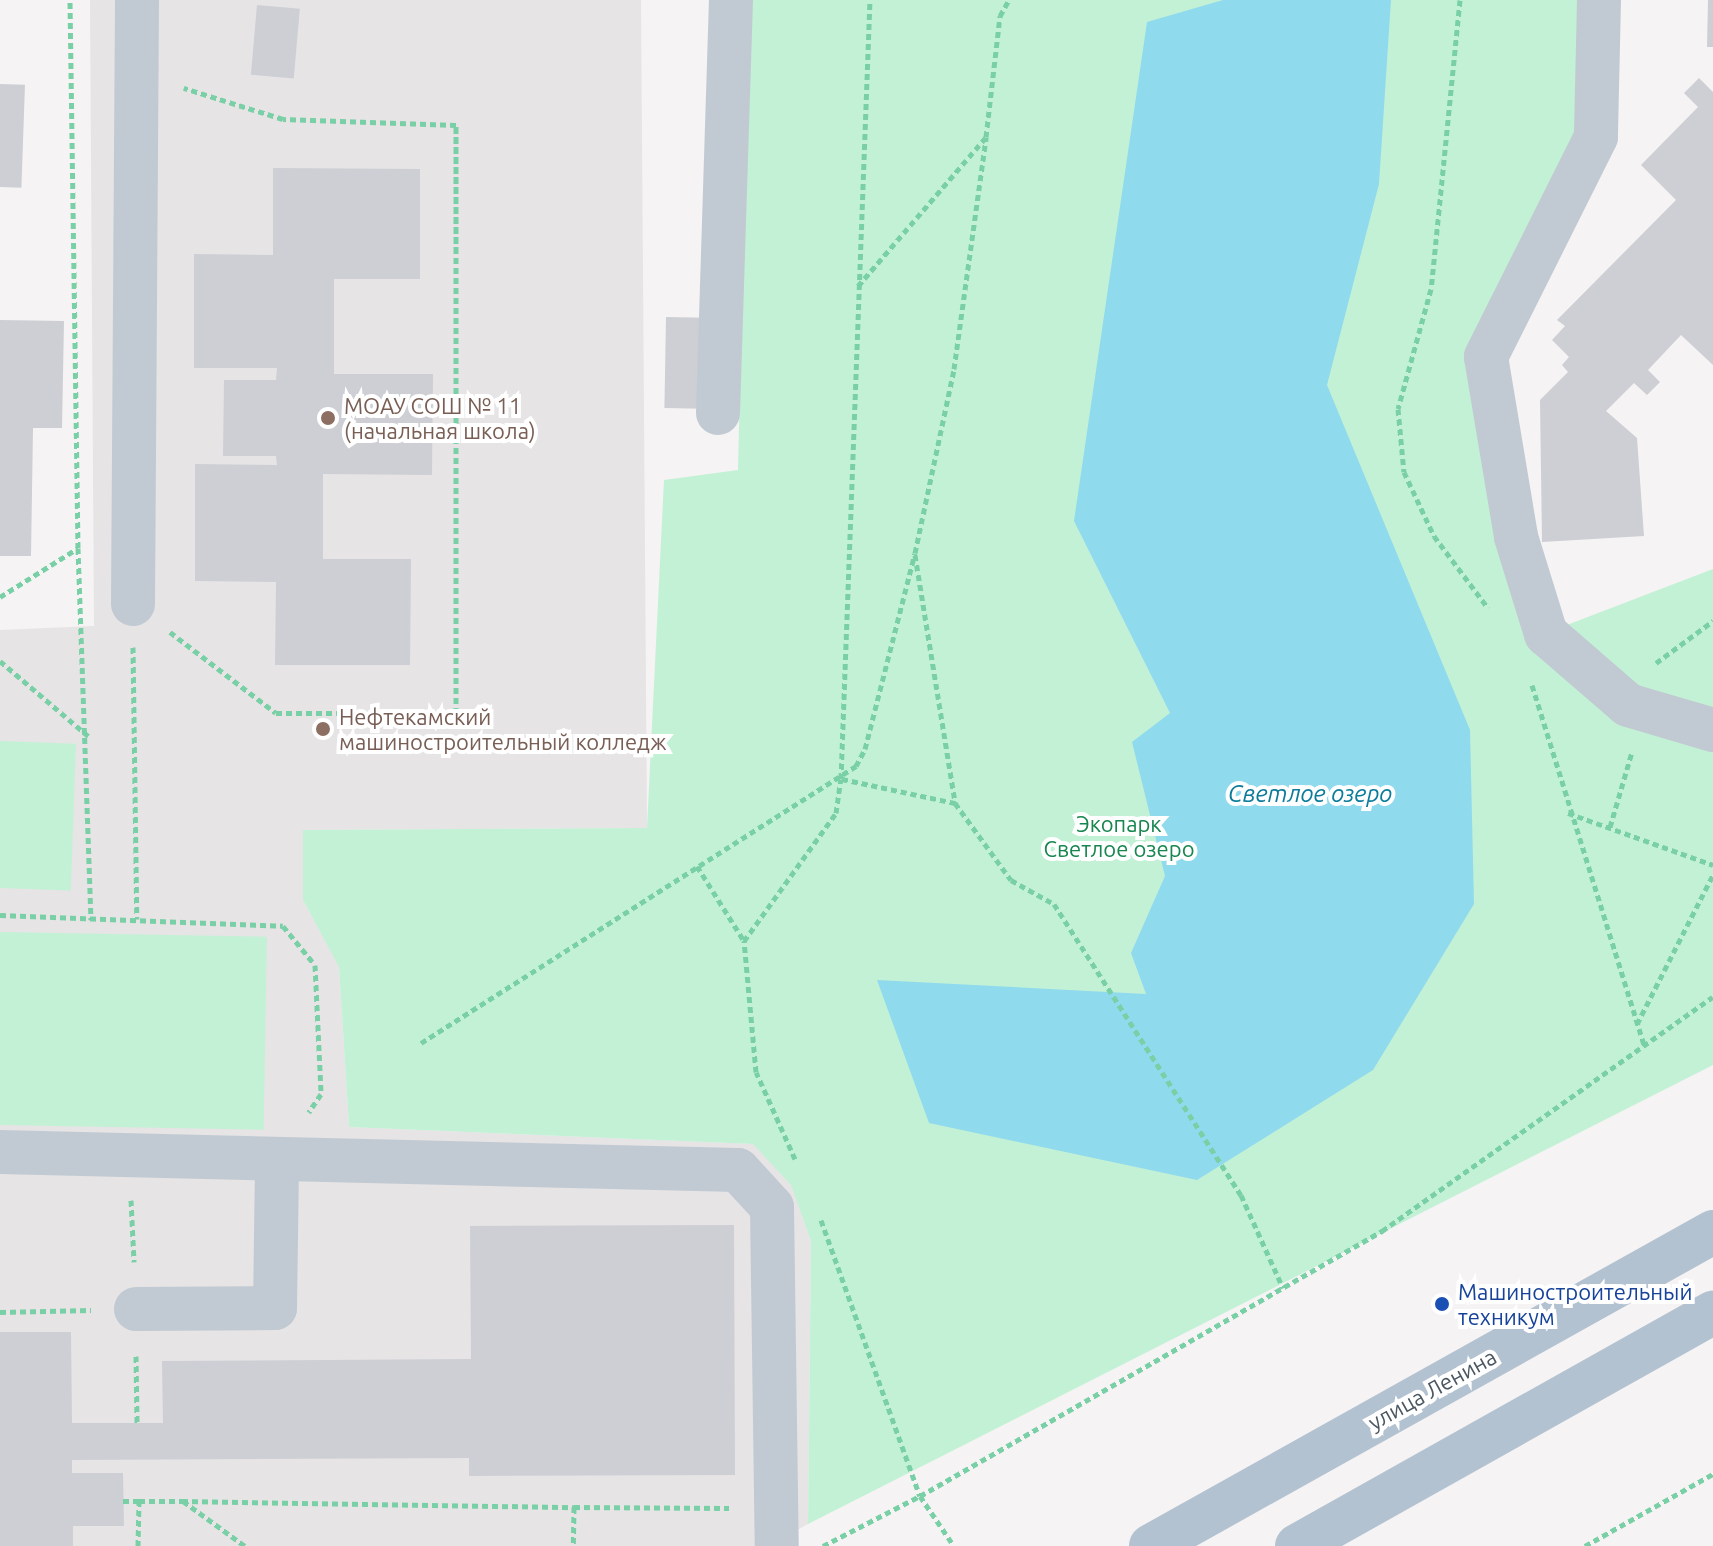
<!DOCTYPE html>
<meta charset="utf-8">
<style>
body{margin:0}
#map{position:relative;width:1713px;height:1546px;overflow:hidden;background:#f5f3f3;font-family:Ubuntu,sans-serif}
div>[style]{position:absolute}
.education>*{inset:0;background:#e6e4e5}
.green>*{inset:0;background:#c3f1d5;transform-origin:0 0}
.water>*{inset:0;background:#90daee}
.building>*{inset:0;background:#cdcfd5;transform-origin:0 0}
.path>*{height:5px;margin-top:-2.5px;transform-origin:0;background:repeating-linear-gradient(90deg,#7ad0a6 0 6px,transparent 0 10px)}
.minor>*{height:44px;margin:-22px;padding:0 22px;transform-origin:22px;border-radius:22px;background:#c1cad2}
.major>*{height:44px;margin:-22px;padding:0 22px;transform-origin:22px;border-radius:22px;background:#b3c2d1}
.dots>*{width:22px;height:22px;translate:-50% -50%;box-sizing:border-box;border:4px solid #fff;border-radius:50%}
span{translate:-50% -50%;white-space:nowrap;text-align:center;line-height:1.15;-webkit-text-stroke:8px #fff;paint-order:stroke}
.education-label{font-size:22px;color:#785e54}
.left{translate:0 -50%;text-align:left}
.park-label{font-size:22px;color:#17864f}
.transit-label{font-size:22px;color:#164399}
.street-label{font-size:22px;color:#4a5661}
.water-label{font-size:24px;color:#0c7c9b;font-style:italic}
</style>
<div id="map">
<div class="education">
<i style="clip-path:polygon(90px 0,641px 0,647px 828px,303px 830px,303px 900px,339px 966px,349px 1127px,754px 1144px,792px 1186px,811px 1241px,808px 1524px,769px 1546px,0 1546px,0 630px,94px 626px)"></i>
</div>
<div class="green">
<i style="clip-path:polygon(749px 0,1599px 0,1596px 137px,1486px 357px,1546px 633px,1713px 569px,1713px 1065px,808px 1524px,811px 1241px,791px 1185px,753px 1144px,349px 1127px,339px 967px,303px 900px,303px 830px,647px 828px,664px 480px,738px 470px)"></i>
<i style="left:0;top:741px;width:76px;height:147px;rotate:2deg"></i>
<i style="left:0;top:932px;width:267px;height:193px;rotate:1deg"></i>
</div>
<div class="water">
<i style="clip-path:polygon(1223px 0,1391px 0,1379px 184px,1327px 385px,1470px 730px,1474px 904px,1373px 1070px,1197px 1180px,929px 1123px,877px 980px,1146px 994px,1131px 953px,1165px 876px,1132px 742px,1170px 713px,1074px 521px,1147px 22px)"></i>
</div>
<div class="building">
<i style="clip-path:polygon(1708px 0,1713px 0,1713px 47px,1707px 47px)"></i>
<i style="left:257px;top:5px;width:43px;height:70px;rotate:5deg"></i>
<i style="clip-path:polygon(1699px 78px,1713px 92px,1713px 365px,1681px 335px,1648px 370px,1660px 382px,1647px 395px,1634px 383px,1606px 411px,1637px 438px,1644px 536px,1542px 542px,1540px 400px,1568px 372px,1562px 365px,1569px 357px,1552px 340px,1565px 326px,1557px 320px,1676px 200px,1641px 165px,1698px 107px,1684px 93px)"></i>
<i style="left:0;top:84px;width:25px;height:103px;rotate:2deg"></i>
<i style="clip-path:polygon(273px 168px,420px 169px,420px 279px,334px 279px,334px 374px,433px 374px,432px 475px,323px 474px,323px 559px,411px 559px,410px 665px,275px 665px,276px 582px,195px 581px,195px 464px,277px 465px,276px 456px,223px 456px,224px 380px,276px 380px,277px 368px,194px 368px,194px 254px,273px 255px)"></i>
<i style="left:666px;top:317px;width:53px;height:91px;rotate:1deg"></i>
<i style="clip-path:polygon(0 320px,64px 321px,62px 428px,33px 428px,31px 556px,0 556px)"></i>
<i style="clip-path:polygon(734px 1225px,735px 1475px,469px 1476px,469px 1458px,72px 1460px,72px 1473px,123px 1473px,124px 1526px,73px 1526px,73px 1546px,0 1546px,0 1332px,71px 1332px,72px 1423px,163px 1423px,162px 1361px,471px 1359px,470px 1226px)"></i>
</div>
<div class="path">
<i style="left:1460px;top:0;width:290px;rotate:95.7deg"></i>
<i style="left:1431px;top:289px;width:124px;rotate:105.4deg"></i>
<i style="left:1398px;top:409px;width:63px;rotate:84.6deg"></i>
<i style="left:1404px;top:472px;width:71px;rotate:64.9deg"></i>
<i style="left:1434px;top:536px;width:90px;rotate:53.1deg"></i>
<i style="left:858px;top:286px;width:196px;rotate:-49.3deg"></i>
<i style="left:986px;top:137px;width:122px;rotate:-83.4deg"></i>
<i style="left:1000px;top:16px;width:18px;rotate:-61deg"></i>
<i style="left:78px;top:548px;width:372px;rotate:88deg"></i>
<i style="left:915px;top:555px;width:251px;rotate:80.8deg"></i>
<i style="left:0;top:597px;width:92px;rotate:-32.1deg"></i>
<i style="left:78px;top:548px;width:548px;rotate:-90.84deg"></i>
<i style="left:170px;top:632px;width:133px;rotate:37.4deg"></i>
<i style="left:276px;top:713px;width:180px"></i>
<i style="left:456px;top:713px;width:588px;rotate:-90deg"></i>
<i style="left:456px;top:125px;width:173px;rotate:-178deg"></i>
<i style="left:283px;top:119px;width:104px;rotate:-162.6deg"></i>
<i style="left:133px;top:647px;width:272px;rotate:89.2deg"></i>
<i style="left:0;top:661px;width:116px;rotate:40.4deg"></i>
<i style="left:1656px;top:663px;width:71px;rotate:-36.4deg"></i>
<i style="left:1532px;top:685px;width:377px;rotate:72.7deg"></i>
<i style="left:842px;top:779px;width:116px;rotate:12deg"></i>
<i style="left:955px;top:803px;width:95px;rotate:54deg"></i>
<i style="left:1011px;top:880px;width:49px;rotate:29.2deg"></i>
<i style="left:1054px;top:904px;width:346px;rotate:57.3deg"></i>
<i style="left:1241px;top:1195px;width:102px;rotate:65.7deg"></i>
<i style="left:1568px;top:813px;width:154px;rotate:19.7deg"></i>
<i style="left:1610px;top:827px;width:78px;rotate:-73.7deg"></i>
<i style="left:697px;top:866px;width:89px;rotate:57.9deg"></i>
<i style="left:0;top:915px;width:283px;rotate:2.2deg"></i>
<i style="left:283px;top:926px;width:50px;rotate:50.6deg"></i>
<i style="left:315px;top:965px;width:129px;rotate:87.3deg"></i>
<i style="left:321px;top:1094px;width:22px;rotate:124deg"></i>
<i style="left:1637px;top:1024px;width:167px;rotate:-63deg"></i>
<i style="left:421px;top:1043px;width:516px;rotate:-32.49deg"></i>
<i style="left:856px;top:766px;width:19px;rotate:-62deg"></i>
<i style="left:865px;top:749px;width:202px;rotate:-75.7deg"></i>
<i style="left:915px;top:553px;width:188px;rotate:-78deg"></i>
<i style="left:954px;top:369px;width:234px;rotate:-82.1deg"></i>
<i style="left:795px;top:1159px;width:95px;rotate:-114.1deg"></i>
<i style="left:756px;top:1072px;width:132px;rotate:-95.2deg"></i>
<i style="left:744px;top:941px;width:158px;rotate:-54.3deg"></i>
<i style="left:836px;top:813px;width:34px;rotate:-82deg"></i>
<i style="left:841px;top:779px;width:780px;rotate:-87.87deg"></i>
<i style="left:131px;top:1200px;width:62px;rotate:87.2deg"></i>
<i style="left:821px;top:1220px;width:293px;rotate:70.3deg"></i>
<i style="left:920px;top:1496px;width:60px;rotate:55.8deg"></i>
<i style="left:0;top:1312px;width:91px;rotate:-1.3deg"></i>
<i style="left:136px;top:1356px;width:67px;rotate:89.1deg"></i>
<i style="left:123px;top:1501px;width:16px"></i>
<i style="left:183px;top:1501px;width:77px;rotate:36deg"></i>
<i style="left:574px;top:1507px;width:155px;rotate:0.4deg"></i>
<i style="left:138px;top:1546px;width:45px;rotate:-88.7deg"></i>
<i style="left:139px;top:1501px;width:43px"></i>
<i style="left:182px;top:1501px;width:392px;rotate:0.9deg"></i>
<i style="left:574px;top:1507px;width:39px;rotate:91deg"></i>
<i style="left:823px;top:1546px;width:109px;rotate:-27.3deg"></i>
<i style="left:920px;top:1496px;width:533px;rotate:-29.84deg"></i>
<i style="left:1382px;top:1231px;width:405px;rotate:-35.3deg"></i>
<i style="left:1585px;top:1546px;width:147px;rotate:-29.4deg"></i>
</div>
<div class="minor">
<i style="left:1599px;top:0;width:137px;rotate:91.3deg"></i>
<i style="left:1596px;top:137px;width:246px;rotate:116.6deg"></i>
<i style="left:1486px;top:357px;width:182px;rotate:80.5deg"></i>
<i style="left:1516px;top:537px;width:102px;rotate:72.8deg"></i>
<i style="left:1546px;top:634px;width:108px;rotate:40.9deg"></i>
<i style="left:1628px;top:705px;width:89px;rotate:16.4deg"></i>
<i style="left:718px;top:413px;width:413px;rotate:-88.2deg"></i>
<i style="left:133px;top:604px;width:604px;rotate:-89.62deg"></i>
<i style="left:0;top:1152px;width:738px;rotate:1.4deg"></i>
<i style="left:738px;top:1170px;width:50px;rotate:47.4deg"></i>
<i style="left:772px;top:1207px;width:339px;rotate:89.2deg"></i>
<i style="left:136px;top:1309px;width:139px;rotate:-0.4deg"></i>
<i style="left:275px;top:1308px;width:148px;rotate:-89.2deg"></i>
</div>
<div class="major">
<i style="left:1151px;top:1546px;width:644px;rotate:-29.19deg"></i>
<i style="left:1297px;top:1546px;width:477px;rotate:-29.3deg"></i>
</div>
<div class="dots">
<i style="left:328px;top:418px;background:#8d6e63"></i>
<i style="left:323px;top:729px;background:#8d6e63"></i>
<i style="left:1442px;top:1304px;background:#1a4fb4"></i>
</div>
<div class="education-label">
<span class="left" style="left:344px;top:418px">МОАУ СОШ № 11<br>(начальная школа)</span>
<span class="left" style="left:339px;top:729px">Нефтекамский<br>машиностроительный колледж</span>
</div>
<div class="park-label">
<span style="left:1119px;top:836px">Экопарк<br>Светлое озеро</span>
</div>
<div class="transit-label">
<span class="left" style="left:1458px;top:1304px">Машиностроительный<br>техникум</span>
</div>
<div class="street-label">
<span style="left:1432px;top:1389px;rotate:-29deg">улица Ленина</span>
</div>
<div class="water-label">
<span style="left:1310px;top:794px">Светлое озеро</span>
</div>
</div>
